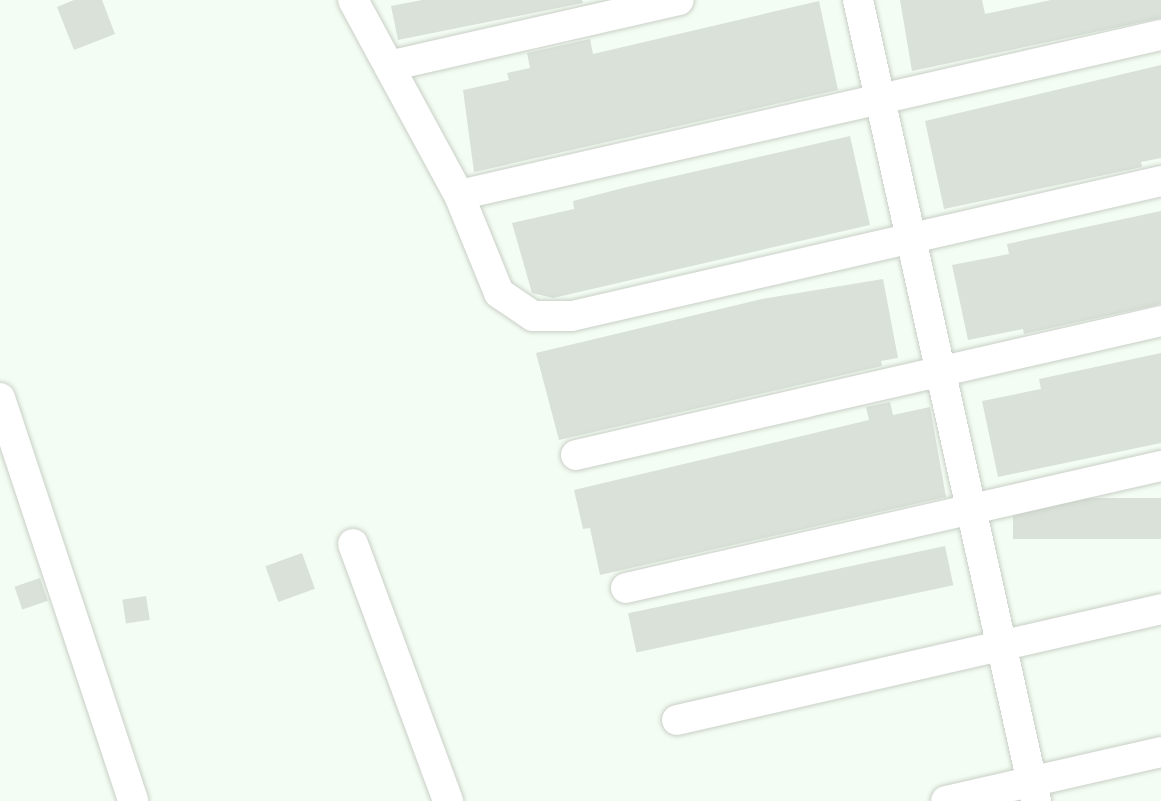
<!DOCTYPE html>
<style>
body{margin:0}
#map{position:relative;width:1161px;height:801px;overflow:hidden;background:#f4fdf3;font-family:Arial,sans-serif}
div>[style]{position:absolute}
.building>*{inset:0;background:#d9e1d8;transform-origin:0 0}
.roads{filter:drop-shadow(0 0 2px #c8cfc6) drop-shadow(0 0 2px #c8cfc6)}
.street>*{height:30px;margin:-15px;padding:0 15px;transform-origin:15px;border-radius:15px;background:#fff}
span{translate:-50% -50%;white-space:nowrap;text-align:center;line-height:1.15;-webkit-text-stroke:8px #fff;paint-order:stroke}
</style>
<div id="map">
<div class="building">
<i style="clip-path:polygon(74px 0,102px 0,115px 34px,74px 50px,57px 7px)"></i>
<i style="clip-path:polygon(422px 0,582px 0,583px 3px,398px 40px,391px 6px)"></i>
<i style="clip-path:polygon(900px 0,982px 0,985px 14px,1051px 0,1161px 0,1161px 18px,912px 71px)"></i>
<i style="clip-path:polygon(819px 1px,838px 90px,474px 172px,463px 90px,509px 80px,507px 73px,530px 68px,527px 53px,590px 39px,593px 54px)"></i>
<i style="clip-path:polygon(1161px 65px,1161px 158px,1141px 162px,1142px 167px,944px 209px,925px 121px)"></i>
<i style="clip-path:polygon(850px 136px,870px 225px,553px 298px,532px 293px,512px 223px,574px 209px,573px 201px,627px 187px)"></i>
<i style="clip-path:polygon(1161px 211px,1161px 304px,1024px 334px,1023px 329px,968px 340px,952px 265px,1009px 254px,1007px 244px)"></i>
<i style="clip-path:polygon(883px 279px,898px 358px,881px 361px,882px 366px,559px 440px,536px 353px,762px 299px)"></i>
<i style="clip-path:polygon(1161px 353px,1161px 443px,998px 477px,982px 401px,1041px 389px,1039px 379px)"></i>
<i style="clip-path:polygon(890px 402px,893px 415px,930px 407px,946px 497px,600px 575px,590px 528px,583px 529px,574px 490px,869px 420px,866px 407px)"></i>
<i style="left:1161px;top:498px;width:41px;height:148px;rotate:90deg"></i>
<i style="left:945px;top:546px;width:40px;height:324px;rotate:78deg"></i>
<i style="left:302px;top:553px;width:38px;height:39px;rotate:70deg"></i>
<i style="left:40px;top:578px;width:24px;height:27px;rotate:71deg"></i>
<i style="left:146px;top:596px;width:24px;height:24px;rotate:81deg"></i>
</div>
<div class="roads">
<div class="street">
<i style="left:353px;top:0;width:222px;rotate:61.5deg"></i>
<i style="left:459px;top:195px;width:106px;rotate:67.8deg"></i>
<i style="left:499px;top:293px;width:41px;rotate:34.1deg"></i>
<i style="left:533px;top:316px;width:39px"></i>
<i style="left:572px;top:316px;width:604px;rotate:-12.91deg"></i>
<i style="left:858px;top:0;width:821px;rotate:77.47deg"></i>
<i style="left:389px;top:66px;width:297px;rotate:-12.8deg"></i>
<i style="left:459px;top:195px;width:720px;rotate:-12.84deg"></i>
<i style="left:0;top:398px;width:424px;rotate:71.7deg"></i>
<i style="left:576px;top:455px;width:600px;rotate:-12.9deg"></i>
<i style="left:353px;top:544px;width:274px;rotate:69.7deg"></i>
<i style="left:626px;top:588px;width:549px;rotate:-12.85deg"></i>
<i style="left:677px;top:720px;width:497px;rotate:-12.9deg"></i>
<i style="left:946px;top:801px;width:221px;rotate:-12.8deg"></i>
</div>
</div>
</div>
